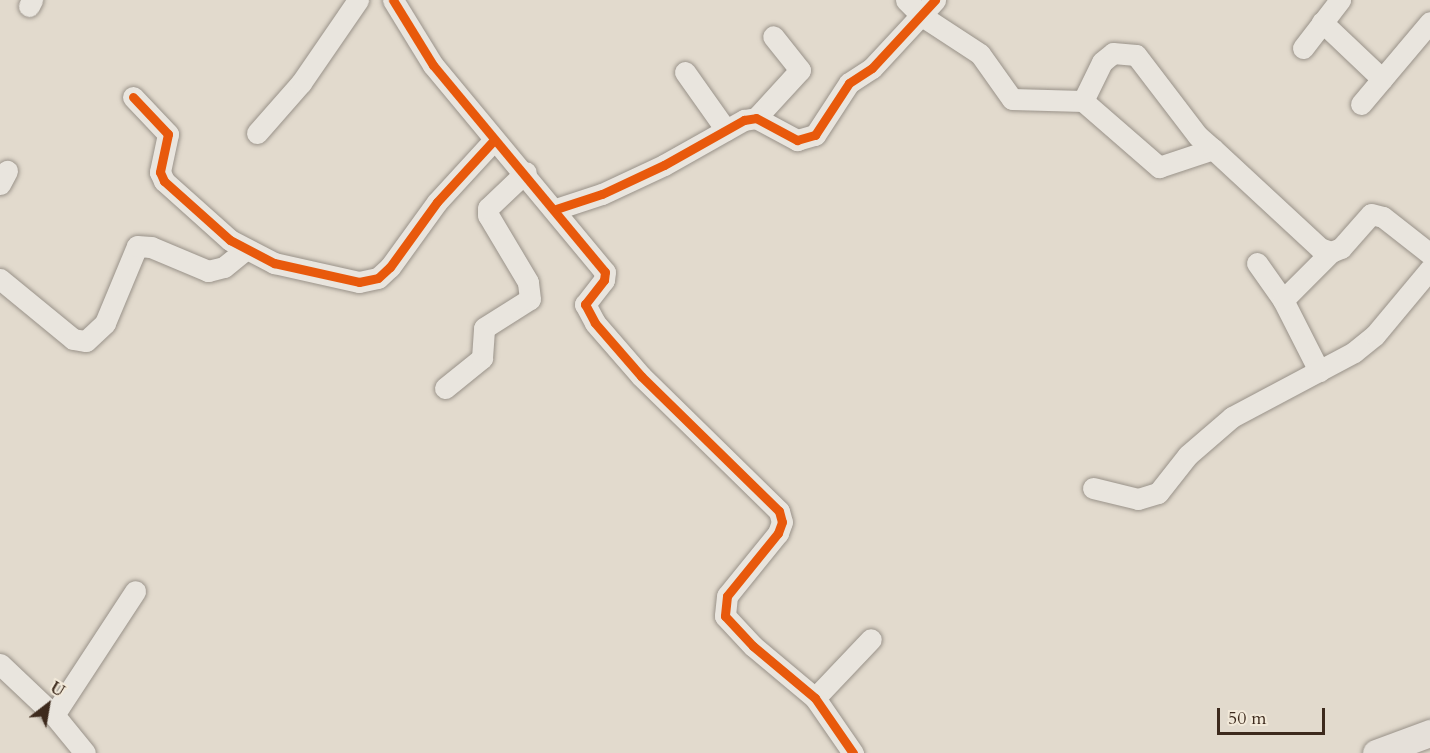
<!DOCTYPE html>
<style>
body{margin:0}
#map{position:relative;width:1430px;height:753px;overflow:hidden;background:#e2dacd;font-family:Cardo,serif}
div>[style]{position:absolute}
.roads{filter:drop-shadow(0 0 2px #999289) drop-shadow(0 0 2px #999289)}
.minor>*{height:21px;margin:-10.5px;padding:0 10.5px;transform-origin:10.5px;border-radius:10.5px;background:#e9e5de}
.major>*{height:27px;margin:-13.5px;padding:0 13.5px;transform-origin:13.5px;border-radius:13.5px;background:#e5e0d9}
.cycleway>*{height:9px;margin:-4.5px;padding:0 4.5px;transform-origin:4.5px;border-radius:4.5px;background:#e8590c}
span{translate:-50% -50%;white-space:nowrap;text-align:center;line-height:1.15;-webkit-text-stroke:6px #f2e9d9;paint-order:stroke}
.north{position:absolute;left:18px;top:675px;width:60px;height:60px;-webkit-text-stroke:4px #f2e9d9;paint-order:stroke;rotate:31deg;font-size:16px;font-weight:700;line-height:24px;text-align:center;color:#3d2a1d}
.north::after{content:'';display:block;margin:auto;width:21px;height:27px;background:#3d2a1d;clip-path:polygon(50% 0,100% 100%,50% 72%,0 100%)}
.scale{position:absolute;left:1217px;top:708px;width:108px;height:27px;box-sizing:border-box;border:3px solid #3d2a1d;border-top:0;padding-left:8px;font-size:18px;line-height:21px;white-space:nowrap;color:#3d2a1d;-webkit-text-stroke:4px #f2e9d9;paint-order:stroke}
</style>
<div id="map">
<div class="roads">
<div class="minor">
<i style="left:393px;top:0;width:76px;rotate:58.4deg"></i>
<i style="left:433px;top:65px;width:269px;rotate:50.3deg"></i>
<i style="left:605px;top:272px;width:8px;rotate:97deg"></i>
<i style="left:604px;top:280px;width:31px;rotate:128deg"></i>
<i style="left:585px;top:304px;width:21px;rotate:62deg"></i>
<i style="left:595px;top:323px;width:70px;rotate:49deg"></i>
<i style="left:641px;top:376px;width:193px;rotate:44.4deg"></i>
<i style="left:779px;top:511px;width:11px;rotate:75deg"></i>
<i style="left:782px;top:522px;width:12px;rotate:110deg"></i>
<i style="left:778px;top:533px;width:81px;rotate:129deg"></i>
<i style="left:727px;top:596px;width:20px;rotate:96deg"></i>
<i style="left:725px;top:616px;width:41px;rotate:47deg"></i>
<i style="left:753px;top:646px;width:81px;rotate:40deg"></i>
<i style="left:815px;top:698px;width:67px;rotate:55.4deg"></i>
<i style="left:906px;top:0;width:23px;rotate:45deg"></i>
<i style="left:922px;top:16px;width:69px;rotate:33.2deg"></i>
<i style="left:980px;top:54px;width:55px;rotate:54.6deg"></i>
<i style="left:1012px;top:99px;width:71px;rotate:1.6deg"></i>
<i style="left:1083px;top:101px;width:43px;rotate:-64deg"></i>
<i style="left:1102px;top:62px;width:14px;rotate:-39deg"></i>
<i style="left:1113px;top:53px;width:23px;rotate:5deg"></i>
<i style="left:1136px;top:55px;width:102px;rotate:52.6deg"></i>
<i style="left:1198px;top:136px;width:20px;rotate:41deg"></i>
<i style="left:29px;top:6px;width:7px;rotate:-63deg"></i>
<i style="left:1322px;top:22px;width:83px;rotate:43.5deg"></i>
<i style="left:1303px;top:48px;width:61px;rotate:-52.4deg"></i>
<i style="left:685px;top:72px;width:71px;rotate:54.7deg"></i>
<i style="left:133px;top:97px;width:51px;rotate:46.6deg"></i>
<i style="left:168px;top:134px;width:39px;rotate:102deg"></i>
<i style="left:160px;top:172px;width:10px;rotate:66deg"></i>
<i style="left:164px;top:181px;width:89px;rotate:41.8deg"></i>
<i style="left:230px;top:240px;width:50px;rotate:27.6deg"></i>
<i style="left:274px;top:263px;width:87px;rotate:12.6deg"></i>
<i style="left:359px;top:282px;width:19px;rotate:-12deg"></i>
<i style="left:378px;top:278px;width:16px;rotate:-43deg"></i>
<i style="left:390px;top:267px;width:80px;rotate:-54.1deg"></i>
<i style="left:437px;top:202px;width:84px;rotate:-47.4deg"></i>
<i style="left:1083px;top:101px;width:101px;rotate:41deg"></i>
<i style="left:1159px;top:167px;width:57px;rotate:-18.4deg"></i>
<i style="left:1213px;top:149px;width:146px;rotate:42.8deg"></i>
<i style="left:1320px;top:248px;width:12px;rotate:20deg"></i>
<i style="left:1331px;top:252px;width:11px;rotate:-22deg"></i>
<i style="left:1341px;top:248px;width:45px;rotate:-48.6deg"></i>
<i style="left:1371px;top:214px;width:12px;rotate:14deg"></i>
<i style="left:1383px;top:217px;width:60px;rotate:38.2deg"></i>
<i style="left:1361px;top:104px;width:107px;rotate:-49.9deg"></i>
<i style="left:756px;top:118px;width:65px;rotate:-47.5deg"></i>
<i style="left:800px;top:70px;width:43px;rotate:-128.5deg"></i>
<i style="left:257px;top:133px;width:67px;rotate:-48.7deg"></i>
<i style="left:301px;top:83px;width:101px;rotate:-55.5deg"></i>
<i style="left:0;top:184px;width:15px;rotate:-62deg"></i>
<i style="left:556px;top:209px;width:48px;rotate:-18.1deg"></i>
<i style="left:602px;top:194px;width:68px;rotate:-25.1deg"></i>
<i style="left:664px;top:165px;width:92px;rotate:-29.4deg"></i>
<i style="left:744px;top:120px;width:12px;rotate:-9deg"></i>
<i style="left:756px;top:118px;width:47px;rotate:28.2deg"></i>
<i style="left:797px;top:140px;width:19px;rotate:-16deg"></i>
<i style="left:815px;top:135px;width:62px;rotate:-56.8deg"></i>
<i style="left:849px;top:83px;width:27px;rotate:-33deg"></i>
<i style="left:872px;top:68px;width:93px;rotate:-47.2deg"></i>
<i style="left:1257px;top:263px;width:45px;rotate:54.9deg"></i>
<i style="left:1283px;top:300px;width:80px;rotate:63.1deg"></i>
<i style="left:0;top:279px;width:94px;rotate:39.4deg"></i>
<i style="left:73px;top:339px;width:13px;rotate:9deg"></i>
<i style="left:86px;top:341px;width:26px;rotate:-43deg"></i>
<i style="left:105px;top:323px;width:83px;rotate:-67.4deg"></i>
<i style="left:137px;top:246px;width:14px;rotate:4deg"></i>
<i style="left:151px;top:247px;width:62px;rotate:22.8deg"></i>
<i style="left:208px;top:271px;width:16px;rotate:-14deg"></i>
<i style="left:224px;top:267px;width:26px;rotate:-39deg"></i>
<i style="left:1283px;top:300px;width:68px;rotate:-45deg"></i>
<i style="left:445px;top:388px;width:48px;rotate:-39deg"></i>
<i style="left:482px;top:358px;width:30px;rotate:-86deg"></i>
<i style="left:484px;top:328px;width:54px;rotate:-32.2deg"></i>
<i style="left:530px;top:299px;width:17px;rotate:-97deg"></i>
<i style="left:528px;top:282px;width:78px;rotate:-120.8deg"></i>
<i style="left:488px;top:215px;width:7px;rotate:-90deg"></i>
<i style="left:488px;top:208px;width:52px;rotate:-43.5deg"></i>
<i style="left:1093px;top:488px;width:46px;rotate:13.7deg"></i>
<i style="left:1138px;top:499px;width:21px;rotate:-17deg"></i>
<i style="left:1158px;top:493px;width:48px;rotate:-51.7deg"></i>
<i style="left:1188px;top:455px;width:58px;rotate:-40.8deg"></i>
<i style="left:1232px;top:417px;width:138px;rotate:-28deg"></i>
<i style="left:1354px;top:352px;width:27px;rotate:-39deg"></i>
<i style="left:1375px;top:335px;width:86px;rotate:-50.2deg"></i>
<i style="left:0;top:664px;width:74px;rotate:43.4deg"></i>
<i style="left:54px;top:715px;width:49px;rotate:50.8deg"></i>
<i style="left:815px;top:698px;width:81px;rotate:-46.5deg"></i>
<i style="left:54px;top:715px;width:148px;rotate:-56.8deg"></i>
</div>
<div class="major">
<i style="left:1376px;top:753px;width:58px;rotate:-20.3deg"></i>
</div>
</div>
<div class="cycleway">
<i style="left:393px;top:0;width:76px;rotate:58.4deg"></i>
<i style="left:433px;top:65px;width:269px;rotate:50.3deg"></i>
<i style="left:605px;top:272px;width:8px;rotate:97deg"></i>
<i style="left:604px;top:280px;width:31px;rotate:128deg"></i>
<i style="left:585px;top:304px;width:21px;rotate:62deg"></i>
<i style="left:595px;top:323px;width:70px;rotate:49deg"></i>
<i style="left:641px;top:376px;width:193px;rotate:44.4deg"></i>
<i style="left:779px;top:511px;width:11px;rotate:75deg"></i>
<i style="left:782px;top:522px;width:12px;rotate:110deg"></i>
<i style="left:778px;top:533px;width:81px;rotate:129deg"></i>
<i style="left:727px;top:596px;width:20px;rotate:96deg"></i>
<i style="left:725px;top:616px;width:41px;rotate:47deg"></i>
<i style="left:753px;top:646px;width:81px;rotate:40deg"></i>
<i style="left:815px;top:698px;width:67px;rotate:55.4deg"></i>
<i style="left:133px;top:97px;width:51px;rotate:46.6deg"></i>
<i style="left:168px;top:134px;width:39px;rotate:102deg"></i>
<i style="left:160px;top:172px;width:10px;rotate:66deg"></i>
<i style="left:164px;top:181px;width:89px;rotate:41.8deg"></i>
<i style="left:230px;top:240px;width:50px;rotate:27.6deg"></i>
<i style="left:274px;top:263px;width:87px;rotate:12.6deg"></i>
<i style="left:359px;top:282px;width:19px;rotate:-12deg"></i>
<i style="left:378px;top:278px;width:16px;rotate:-43deg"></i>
<i style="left:390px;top:267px;width:80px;rotate:-54.1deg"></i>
<i style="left:437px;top:202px;width:84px;rotate:-47.4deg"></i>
<i style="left:556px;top:209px;width:48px;rotate:-18.1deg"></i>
<i style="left:602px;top:194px;width:68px;rotate:-25.1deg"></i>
<i style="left:664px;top:165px;width:92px;rotate:-29.4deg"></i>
<i style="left:744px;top:120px;width:12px;rotate:-9deg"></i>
<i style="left:756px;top:118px;width:47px;rotate:28.2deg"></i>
<i style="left:797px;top:140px;width:19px;rotate:-16deg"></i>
<i style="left:815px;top:135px;width:62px;rotate:-56.8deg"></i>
<i style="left:849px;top:83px;width:27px;rotate:-33deg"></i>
<i style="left:872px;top:68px;width:93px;rotate:-47.2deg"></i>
</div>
<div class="north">U</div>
<div class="scale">50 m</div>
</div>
